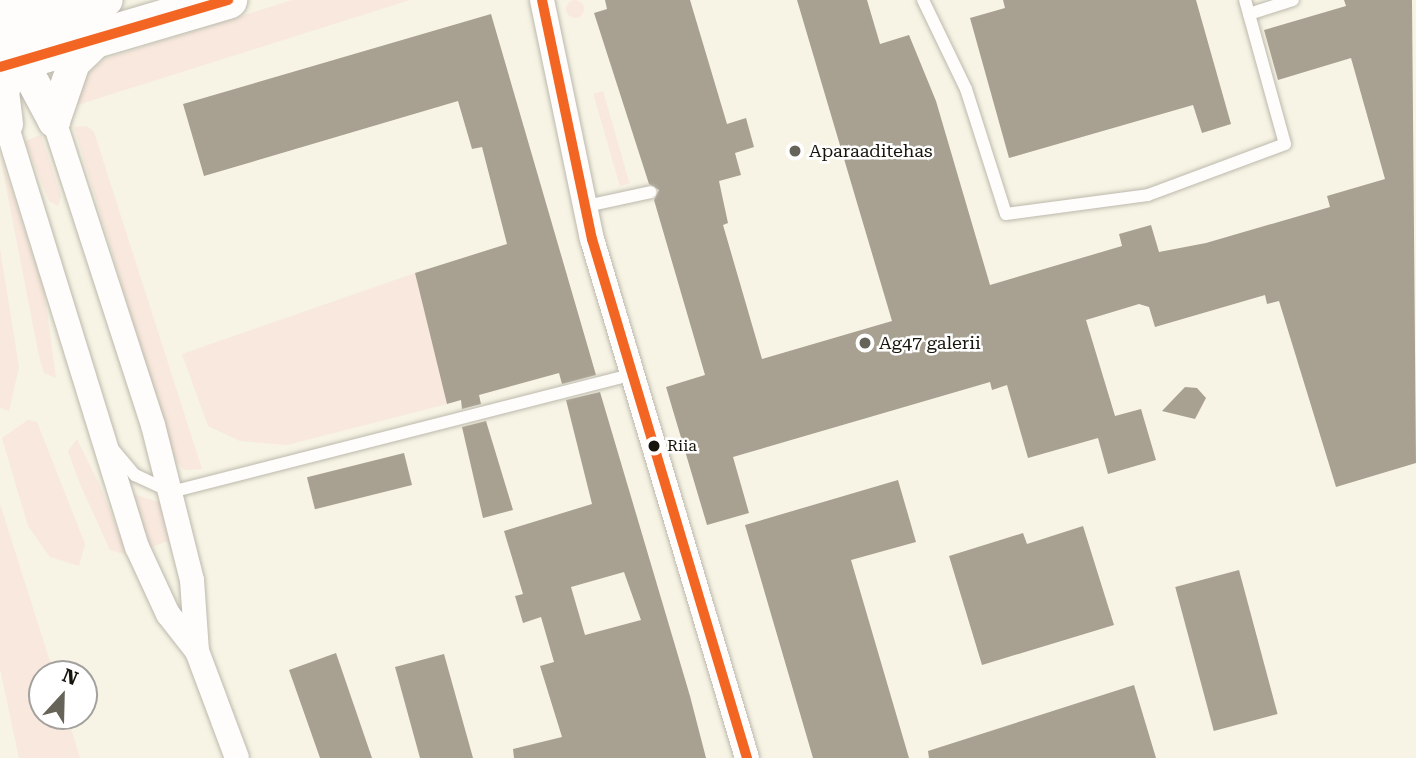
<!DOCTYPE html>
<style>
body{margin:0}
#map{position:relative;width:1416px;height:758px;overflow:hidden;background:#f7f4e5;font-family:"Roboto Serif",serif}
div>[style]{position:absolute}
.green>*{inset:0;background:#f8e8dd;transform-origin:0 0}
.round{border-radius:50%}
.building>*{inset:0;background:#a8a091;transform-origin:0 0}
.roads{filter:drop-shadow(0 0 2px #bcb9ad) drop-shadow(0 0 2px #bcb9ad)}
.service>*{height:12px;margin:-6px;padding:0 6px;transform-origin:6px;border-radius:6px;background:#fefdfb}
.minor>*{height:24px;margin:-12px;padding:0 12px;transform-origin:12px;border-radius:12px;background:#fefdfb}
.tertiary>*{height:32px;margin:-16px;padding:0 16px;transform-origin:16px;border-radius:16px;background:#fefdfb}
.trunk>*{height:38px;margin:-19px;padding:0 19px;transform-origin:19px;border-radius:19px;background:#fefdfb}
.bus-1>*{height:10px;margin:-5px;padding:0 5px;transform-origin:5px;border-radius:5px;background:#f26522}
.dots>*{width:19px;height:19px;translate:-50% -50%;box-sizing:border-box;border:4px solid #fff;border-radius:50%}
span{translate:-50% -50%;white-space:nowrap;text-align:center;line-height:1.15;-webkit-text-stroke:5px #fff;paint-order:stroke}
.bus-label{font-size:16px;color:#18150c}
.left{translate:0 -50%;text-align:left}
.poi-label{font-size:18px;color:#18150c}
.north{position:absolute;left:28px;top:660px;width:70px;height:70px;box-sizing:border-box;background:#fff;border:2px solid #a3a19e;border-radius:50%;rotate:22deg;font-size:19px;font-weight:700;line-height:28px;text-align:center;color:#18150c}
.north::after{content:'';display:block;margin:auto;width:24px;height:32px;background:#666358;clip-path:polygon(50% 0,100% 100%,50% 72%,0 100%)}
</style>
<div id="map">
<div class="green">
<i style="clip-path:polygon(292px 0,410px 0,74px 106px,84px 77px,105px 59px)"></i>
<i class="round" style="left:566px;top:0;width:18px;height:18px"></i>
<i style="left:603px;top:91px;width:96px;height:10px;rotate:74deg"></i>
<i style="clip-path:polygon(87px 126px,94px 132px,202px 469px,184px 470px,175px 460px,74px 127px)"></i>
<i style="clip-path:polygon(41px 135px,61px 196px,58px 206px,49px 201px,25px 141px)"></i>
<i style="clip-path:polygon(0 156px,44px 290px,56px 378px,44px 373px,39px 356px)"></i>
<i style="clip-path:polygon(0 249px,19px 367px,9px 411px,0 408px)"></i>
<i style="clip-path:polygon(415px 273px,447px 404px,287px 445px,240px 441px,208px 426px,182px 354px)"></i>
<i style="clip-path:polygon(28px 420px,37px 422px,85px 544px,79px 566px,50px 557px,28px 526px,2px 438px)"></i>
<i style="clip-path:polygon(77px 439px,102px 490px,127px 555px,110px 550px,80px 484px,68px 451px)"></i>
<i style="clip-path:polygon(133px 494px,161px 503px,168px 541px,149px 548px)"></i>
<i style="clip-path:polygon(0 504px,54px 674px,42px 674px,42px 716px,67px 716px,80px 758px,19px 758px,0 669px)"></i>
</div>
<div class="building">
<i style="clip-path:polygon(605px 0,690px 0,727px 124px,746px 118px,754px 147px,735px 153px,741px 175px,719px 181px,728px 223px,723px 225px,762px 359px,892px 321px,797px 0,867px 0,880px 44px,909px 35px,936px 101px,990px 285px,1122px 246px,1119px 234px,1151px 225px,1159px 252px,1206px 243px,1330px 207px,1327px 196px,1385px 179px,1351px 58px,1278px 80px,1264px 30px,1346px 6px,1344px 0,1412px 0,1416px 463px,1336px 487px,1279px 301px,1267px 304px,1265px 295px,1155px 327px,1149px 307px,1139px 304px,1086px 320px,1115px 416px,1141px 409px,1156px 460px,1108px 474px,1098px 438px,1028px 458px,1007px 385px,992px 390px,990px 382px,733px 457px,749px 513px,707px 525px,666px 387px,705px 375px,654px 200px,659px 190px,649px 184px,594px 13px,607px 9px)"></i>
<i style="clip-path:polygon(1003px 0,1196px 0,1231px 124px,1202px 133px,1193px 105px,1009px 158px,970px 18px,1005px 8px)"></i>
<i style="clip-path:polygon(491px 14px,596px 375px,562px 384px,559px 373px,479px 395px,481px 404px,462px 409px,461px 400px,447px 404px,415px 273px,507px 244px,482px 147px,472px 149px,458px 101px,204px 176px,183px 104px)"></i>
<i style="clip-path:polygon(1185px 387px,1197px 388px,1206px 398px,1195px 419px,1162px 411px)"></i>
<i style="clip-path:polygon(evenodd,600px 392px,690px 696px,706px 758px,514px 758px,513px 749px,562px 737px,540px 666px,554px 662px,541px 617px,523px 623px,515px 596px,523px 594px,504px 531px,592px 504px,566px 400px,600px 392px,624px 572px,641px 620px,585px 635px,571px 587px,624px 572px)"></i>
<i style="clip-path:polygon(486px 421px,513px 510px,483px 518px,462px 427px)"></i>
<i style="left:404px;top:453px;width:33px;height:100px;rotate:76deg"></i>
<i style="clip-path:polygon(898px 480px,916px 542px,851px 560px,909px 758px,813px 758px,745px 525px)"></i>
<i style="clip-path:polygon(1083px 526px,1114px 625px,982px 665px,949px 556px,1023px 533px,1027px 544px)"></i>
<i style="left:1239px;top:570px;width:149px;height:66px;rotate:75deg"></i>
<i style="clip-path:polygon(336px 653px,372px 758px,320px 758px,289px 670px)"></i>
<i style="clip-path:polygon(444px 654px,473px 758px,420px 758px,395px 667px)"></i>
<i style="clip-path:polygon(1134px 685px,1156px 758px,929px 758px,928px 751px)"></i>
</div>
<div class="roads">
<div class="service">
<i style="left:923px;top:0;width:99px;rotate:64.2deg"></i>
<i style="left:966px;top:89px;width:131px;rotate:72.3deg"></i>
<i style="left:1006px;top:214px;width:143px;rotate:-7.6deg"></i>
<i style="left:1148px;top:195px;width:146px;rotate:-20.4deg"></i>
<i style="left:1285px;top:144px;width:149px;rotate:-105.5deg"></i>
<i style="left:1249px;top:14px;width:46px;rotate:-17.7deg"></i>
<i style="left:586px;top:206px;width:66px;rotate:-12.2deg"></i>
<i style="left:113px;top:449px;width:34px;rotate:50deg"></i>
<i style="left:135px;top:475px;width:40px;rotate:25deg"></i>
<i style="left:171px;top:492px;width:479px;rotate:-14.3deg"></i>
</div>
<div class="minor">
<i style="left:542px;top:0;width:244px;rotate:78.2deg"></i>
<i style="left:592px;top:239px;width:542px;rotate:73.37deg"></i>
<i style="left:49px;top:105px;width:336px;rotate:72deg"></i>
<i style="left:153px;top:425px;width:160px;rotate:75.9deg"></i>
<i style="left:192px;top:580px;width:71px;rotate:86deg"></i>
<i style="left:197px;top:651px;width:114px;rotate:69.5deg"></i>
<i style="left:1px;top:108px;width:460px;rotate:72.8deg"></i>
<i style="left:137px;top:547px;width:74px;rotate:65.2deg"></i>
<i style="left:168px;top:614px;width:47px;rotate:51.9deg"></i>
</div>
<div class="tertiary">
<i style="left:4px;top:44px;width:29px;rotate:46deg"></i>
<i style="left:24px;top:65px;width:64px;rotate:61.8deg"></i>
<i style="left:54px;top:121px;width:61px;rotate:-71deg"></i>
<i style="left:74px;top:63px;width:35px;rotate:-44deg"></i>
<i style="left:7px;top:124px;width:32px;rotate:-97deg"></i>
<i style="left:3px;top:92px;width:51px;rotate:-71.6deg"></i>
<i style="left:19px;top:44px;width:40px;rotate:-37deg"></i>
<i style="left:51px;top:20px;width:59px;rotate:-19.7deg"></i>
</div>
<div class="trunk">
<i style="left:0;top:18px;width:69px;rotate:-15deg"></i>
<i style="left:0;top:67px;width:238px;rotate:-16.4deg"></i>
</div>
</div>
<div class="bus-1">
<i style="left:542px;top:0;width:244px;rotate:78.2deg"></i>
<i style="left:592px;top:239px;width:542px;rotate:73.37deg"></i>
<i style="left:0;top:67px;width:238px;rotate:-16.4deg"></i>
</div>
<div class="dots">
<i style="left:795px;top:151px;background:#666358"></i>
<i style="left:865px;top:343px;background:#666358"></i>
<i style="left:654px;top:446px;background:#18150c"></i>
</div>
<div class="bus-label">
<span class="left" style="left:667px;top:446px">Riia</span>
</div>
<div class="poi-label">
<span class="left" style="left:809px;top:151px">Aparaaditehas</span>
<span class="left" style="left:879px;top:343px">Ag47 galerii</span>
</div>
<div class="north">N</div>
</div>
